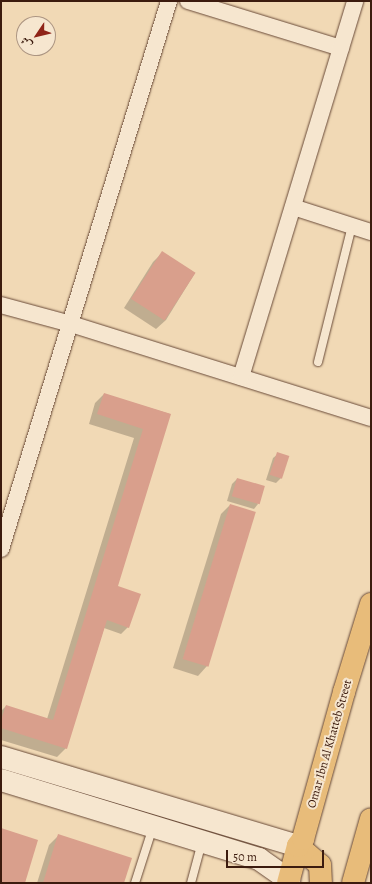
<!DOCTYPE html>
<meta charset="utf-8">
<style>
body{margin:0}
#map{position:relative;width:372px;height:884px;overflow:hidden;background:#f1d9b5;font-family:Alegreya,Amiri,serif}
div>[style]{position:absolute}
.shadow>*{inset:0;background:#0003}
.building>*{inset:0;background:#d99f8c;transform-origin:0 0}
.roads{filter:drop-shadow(0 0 1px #694a38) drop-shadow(0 0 1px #694a38)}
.lane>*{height:8px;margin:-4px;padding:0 4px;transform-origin:4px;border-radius:4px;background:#f6e6cf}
.street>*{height:16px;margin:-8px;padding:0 8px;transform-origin:8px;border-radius:8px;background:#f6e6cf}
.secondary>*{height:22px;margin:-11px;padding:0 11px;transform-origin:11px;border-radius:11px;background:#f6e6cf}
.primary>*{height:22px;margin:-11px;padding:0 11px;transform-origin:11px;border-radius:11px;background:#e8bc7a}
span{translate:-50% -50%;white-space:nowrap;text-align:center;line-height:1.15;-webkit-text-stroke:4px #f6e6cf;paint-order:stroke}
.street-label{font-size:12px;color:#3c1b0e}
.frame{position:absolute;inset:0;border:2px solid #3c1b0e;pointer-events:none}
.north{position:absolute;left:16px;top:16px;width:40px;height:40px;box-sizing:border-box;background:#f6e6cf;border:1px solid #ac9582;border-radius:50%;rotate:235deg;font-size:11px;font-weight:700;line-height:16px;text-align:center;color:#3c1b0e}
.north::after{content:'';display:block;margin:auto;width:14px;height:18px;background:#8f2418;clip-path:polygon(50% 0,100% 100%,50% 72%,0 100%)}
.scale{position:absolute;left:226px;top:850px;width:98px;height:18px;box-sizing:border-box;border:2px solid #3c1b0e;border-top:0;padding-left:5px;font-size:12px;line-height:14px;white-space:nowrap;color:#3c1b0e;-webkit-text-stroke:3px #f6e6cf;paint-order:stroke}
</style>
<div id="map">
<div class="shadow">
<i style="clip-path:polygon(162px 253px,195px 273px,166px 320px,156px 329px,124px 308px,153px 262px)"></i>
<i style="clip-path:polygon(104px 394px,170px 414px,117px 586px,128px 627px,121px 634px,104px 628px,66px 748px,57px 757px,1px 740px,1px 711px,6px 706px,47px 719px,134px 438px,89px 424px,95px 403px)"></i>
<i style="clip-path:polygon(278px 454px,281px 478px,276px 483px,266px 480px,273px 458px)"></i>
<i style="clip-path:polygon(237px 479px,258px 504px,254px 509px,227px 501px,232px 484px)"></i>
<i style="clip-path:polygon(230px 505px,207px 666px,198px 676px,173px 668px,221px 514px)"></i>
<i style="clip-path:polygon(58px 836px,123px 883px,37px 883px,49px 845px)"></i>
</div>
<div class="building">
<i style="left:162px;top:251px;width:40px;height:57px;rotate:33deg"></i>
<i style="clip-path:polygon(104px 393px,171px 414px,118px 586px,141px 594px,129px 628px,107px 620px,67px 749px,1px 728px,1px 720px,6px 705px,53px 720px,143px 429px,97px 414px)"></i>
<i style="left:277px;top:452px;width:13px;height:24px;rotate:18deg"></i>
<i style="left:237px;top:478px;width:29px;height:19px;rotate:16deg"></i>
<i style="left:230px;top:504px;width:27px;height:162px;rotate:17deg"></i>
<i style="clip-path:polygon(1px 828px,38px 840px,25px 883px,1px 883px)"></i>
<i style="clip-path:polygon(58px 834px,132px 858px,124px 883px,43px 883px)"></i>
</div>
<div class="roads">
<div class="lane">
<i style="left:318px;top:362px;width:140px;rotate:-76deg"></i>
<i style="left:135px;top:883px;width:59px;rotate:-72.2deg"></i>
<i style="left:191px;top:883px;width:42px;rotate:-75deg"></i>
</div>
<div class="street">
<i style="left:188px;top:1px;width:160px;rotate:17.1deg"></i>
<i style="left:293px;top:207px;width:82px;rotate:17.8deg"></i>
<i style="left:1px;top:305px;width:73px;rotate:15.2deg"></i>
<i style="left:71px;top:324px;width:314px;rotate:17.4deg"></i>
<i style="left:241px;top:377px;width:393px;rotate:-73.1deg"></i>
<i style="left:1px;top:549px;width:573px;rotate:-72.96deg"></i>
</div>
<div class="secondary">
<i style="left:1px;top:757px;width:310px;rotate:16.7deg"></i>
<i style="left:1px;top:780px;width:270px;rotate:17deg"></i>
<i style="left:259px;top:859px;width:37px;rotate:35deg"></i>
</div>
<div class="primary">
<i style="left:298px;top:846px;width:29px;rotate:41deg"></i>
<i style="left:320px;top:865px;width:18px;rotate:87deg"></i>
<i style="left:288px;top:883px;width:38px;rotate:-75deg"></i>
<i style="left:298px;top:846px;width:9px;rotate:-54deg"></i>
<i style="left:303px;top:839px;width:153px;rotate:-74.4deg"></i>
<i style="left:344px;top:692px;width:92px;rotate:-72.9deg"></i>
<i style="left:353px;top:883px;width:66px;rotate:-74.3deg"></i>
</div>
</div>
<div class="street-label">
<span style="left:330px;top:744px;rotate:-74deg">Omar Ibn Al Khatteb Street</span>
</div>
<div class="frame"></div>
<div class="north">ش</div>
<div class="scale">50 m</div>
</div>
